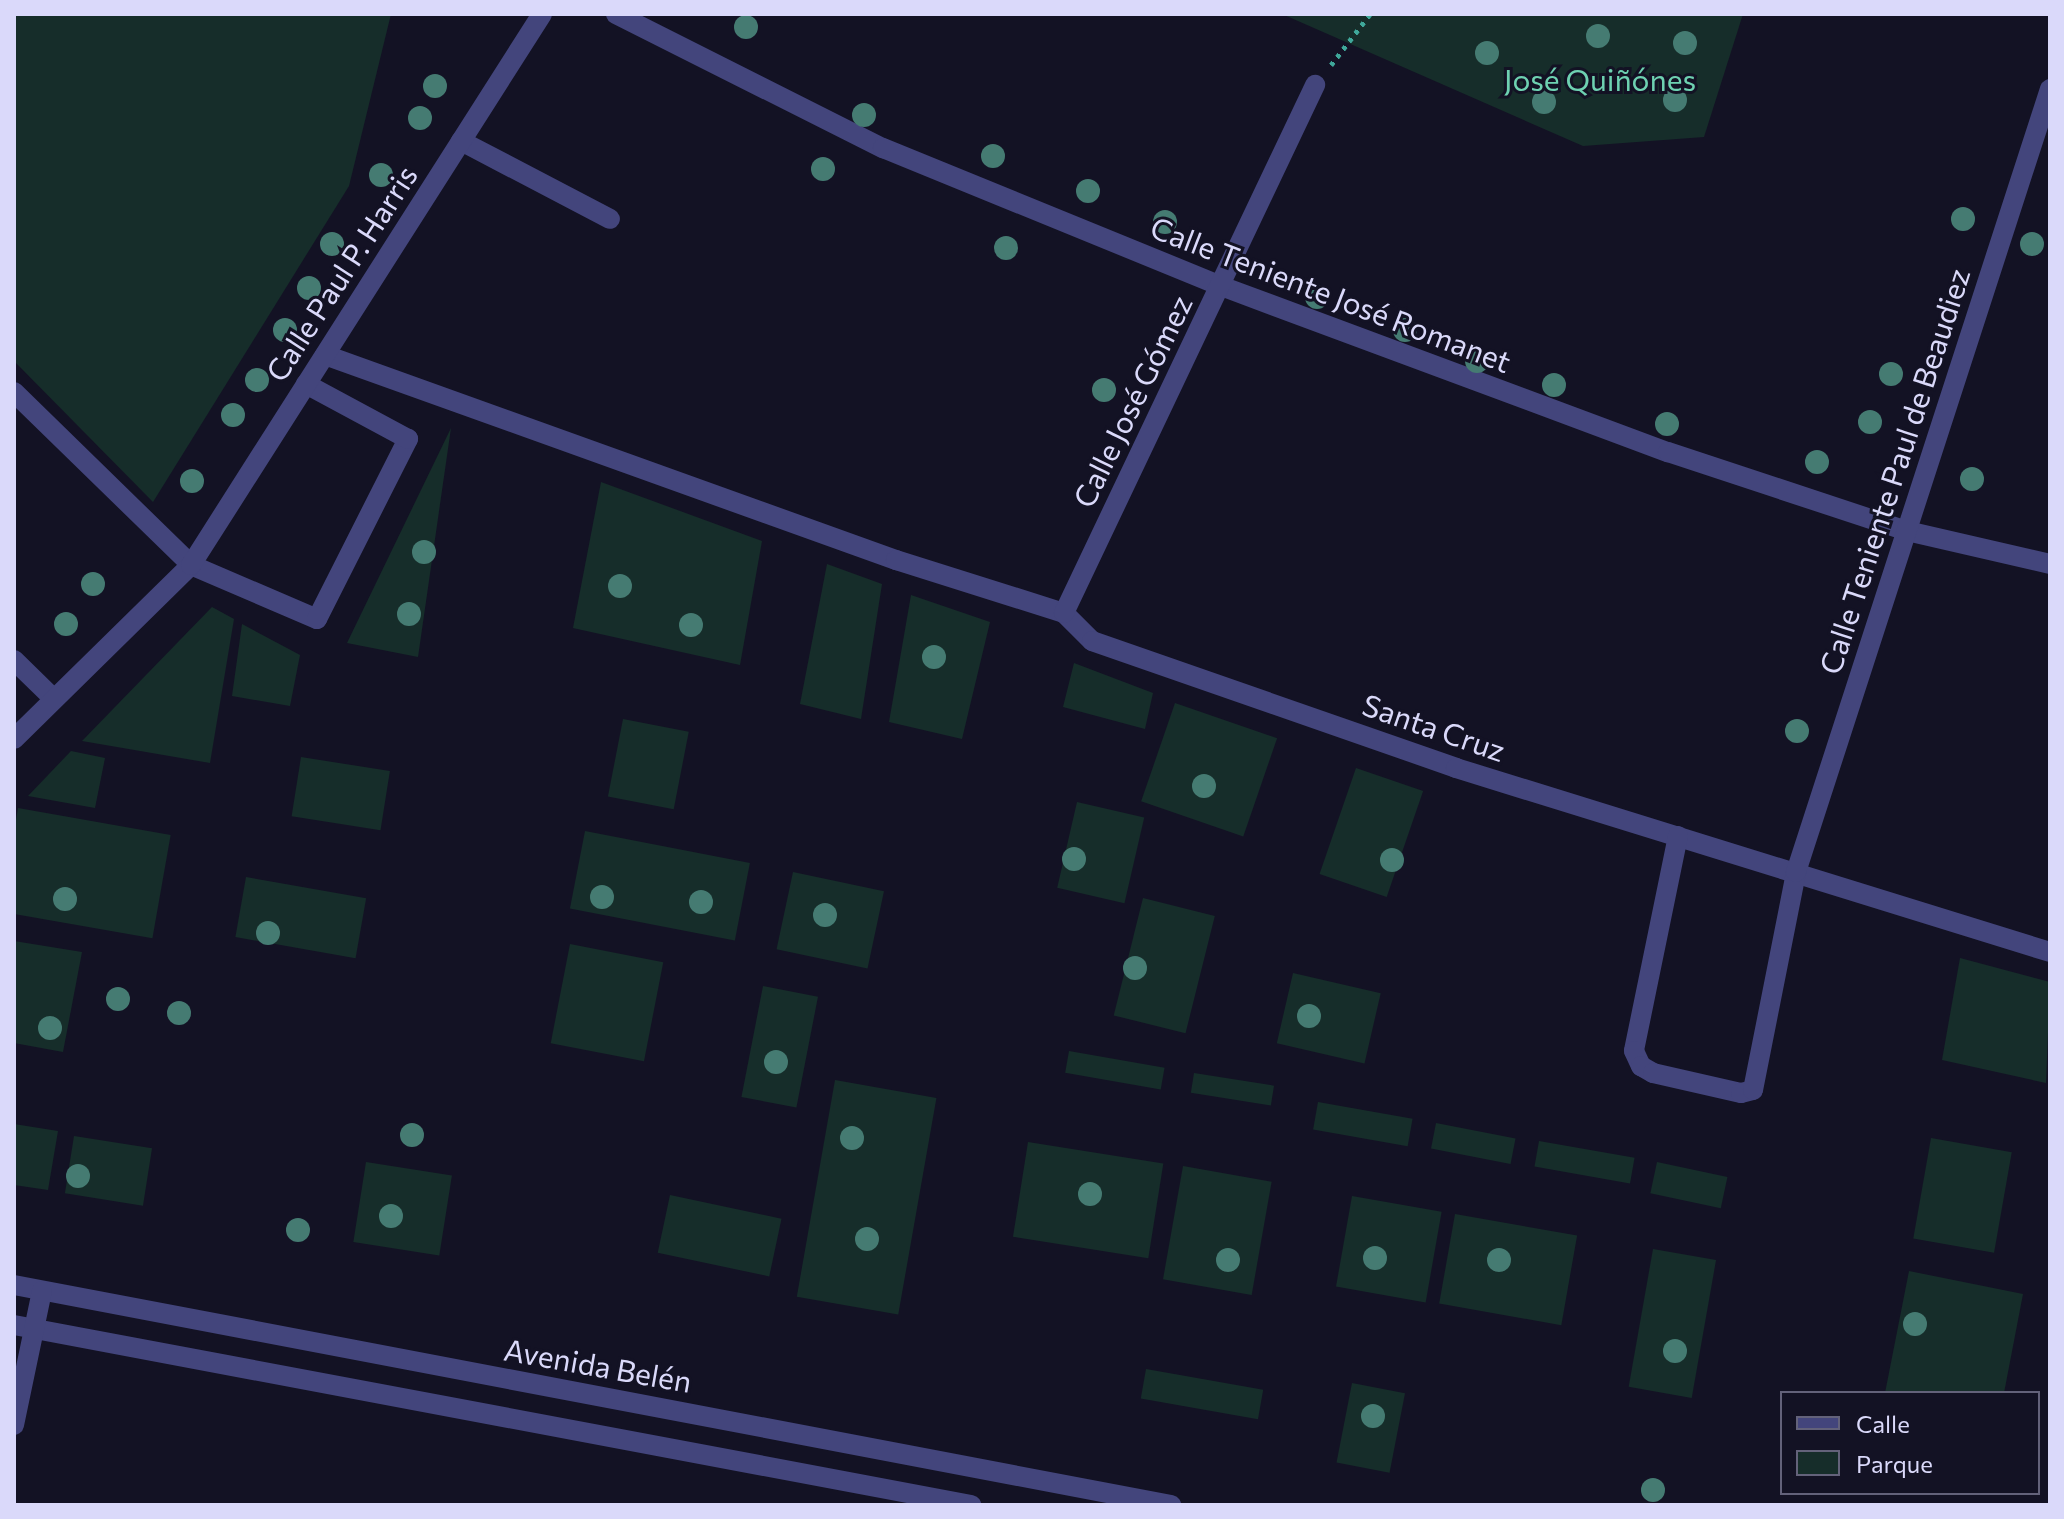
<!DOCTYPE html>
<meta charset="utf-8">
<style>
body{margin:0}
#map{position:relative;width:2064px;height:1519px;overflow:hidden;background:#131224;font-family:Commissioner,sans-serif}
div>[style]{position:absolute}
.green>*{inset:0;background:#162d2a;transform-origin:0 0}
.path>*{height:5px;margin-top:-2.5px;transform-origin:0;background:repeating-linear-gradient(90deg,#3fa89a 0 4px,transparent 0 10px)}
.minor>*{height:20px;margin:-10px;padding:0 10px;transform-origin:10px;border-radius:10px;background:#43457c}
.trees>*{width:24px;height:24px;margin:-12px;border-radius:50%;background:#457b72}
span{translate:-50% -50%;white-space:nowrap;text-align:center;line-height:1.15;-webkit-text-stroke:6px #131224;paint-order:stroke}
.park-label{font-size:30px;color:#6ed1b1}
.street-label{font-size:30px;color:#dad9fa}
.frame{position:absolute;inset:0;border:16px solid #dad9fa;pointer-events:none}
.legend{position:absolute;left:1780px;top:1391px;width:260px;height:104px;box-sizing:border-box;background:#131224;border:2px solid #63627a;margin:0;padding:10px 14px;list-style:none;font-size:24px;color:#dad9fa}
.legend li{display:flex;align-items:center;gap:16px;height:40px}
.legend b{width:40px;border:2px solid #63627a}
</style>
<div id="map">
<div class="green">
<i style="clip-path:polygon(14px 14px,391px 14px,349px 186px,153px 502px,14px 361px)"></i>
<i style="clip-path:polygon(1282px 14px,1743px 14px,1704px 137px,1583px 146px)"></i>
<i style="clip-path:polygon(451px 428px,418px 657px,347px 643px)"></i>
<i style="clip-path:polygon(601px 482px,762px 541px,740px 665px,573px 628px)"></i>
<i style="clip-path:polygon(827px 564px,882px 584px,861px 719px,800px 704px)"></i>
<i style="clip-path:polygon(911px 595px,990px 622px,962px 739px,889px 722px)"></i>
<i style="clip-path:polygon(212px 607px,234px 619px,210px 763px,82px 741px)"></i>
<i style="clip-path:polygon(242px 624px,300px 655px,290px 706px,232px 696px)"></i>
<i style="clip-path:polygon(1074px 663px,1153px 693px,1145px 729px,1063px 707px)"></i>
<i style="left:1175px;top:703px;width:108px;height:104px;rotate:19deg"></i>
<i style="left:623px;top:719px;width:67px;height:79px;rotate:11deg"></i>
<i style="clip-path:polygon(71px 751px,105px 758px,95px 808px,28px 796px)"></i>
<i style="left:301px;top:757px;width:90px;height:60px;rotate:9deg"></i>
<i style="left:1356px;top:768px;width:71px;height:112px;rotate:19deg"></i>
<i style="left:1077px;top:802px;width:69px;height:88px;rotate:13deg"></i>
<i style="left:18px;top:808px;width:155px;height:105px;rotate:10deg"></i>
<i style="left:585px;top:831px;width:168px;height:79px;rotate:11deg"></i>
<i style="left:793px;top:872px;width:93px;height:79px;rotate:12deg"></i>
<i style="left:246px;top:877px;width:122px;height:61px;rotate:10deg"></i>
<i style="left:1143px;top:898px;width:74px;height:121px;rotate:14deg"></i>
<i style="clip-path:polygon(14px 941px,82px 952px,63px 1052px,14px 1043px)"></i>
<i style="left:570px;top:944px;width:95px;height:101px;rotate:11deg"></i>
<i style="clip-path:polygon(1960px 958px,2050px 982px,2046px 1083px,1942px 1060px)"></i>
<i style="left:1293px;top:973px;width:90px;height:72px;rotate:13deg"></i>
<i style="left:763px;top:986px;width:56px;height:113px;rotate:11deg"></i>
<i style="left:1069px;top:1051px;width:97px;height:22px;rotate:10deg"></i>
<i style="left:1194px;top:1073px;width:81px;height:20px;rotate:9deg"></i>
<i style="left:835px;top:1080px;width:103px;height:220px;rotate:10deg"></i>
<i style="left:1318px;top:1102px;width:96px;height:28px;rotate:10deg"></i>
<i style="left:1436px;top:1123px;width:81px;height:26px;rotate:11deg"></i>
<i style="clip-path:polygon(14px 1124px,58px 1131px,48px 1190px,14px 1185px)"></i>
<i style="left:74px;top:1136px;width:79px;height:58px;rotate:9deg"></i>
<i style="left:1931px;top:1138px;width:82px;height:102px;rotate:10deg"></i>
<i style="left:1539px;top:1141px;width:97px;height:26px;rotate:10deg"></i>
<i style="left:1028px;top:1142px;width:137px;height:96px;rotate:9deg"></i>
<i style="left:366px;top:1162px;width:87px;height:81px;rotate:9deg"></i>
<i style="left:1657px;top:1162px;width:72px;height:32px;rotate:12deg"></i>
<i style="left:1183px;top:1166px;width:90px;height:115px;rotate:10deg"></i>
<i style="left:670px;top:1195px;width:114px;height:59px;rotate:12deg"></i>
<i style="left:1352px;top:1196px;width:91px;height:92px;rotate:10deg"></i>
<i style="left:1455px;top:1214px;width:124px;height:91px;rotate:10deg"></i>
<i style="left:1653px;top:1249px;width:64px;height:140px;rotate:10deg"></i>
<i style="clip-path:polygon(1909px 1271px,2023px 1294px,2004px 1393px,1885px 1393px)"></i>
<i style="left:1146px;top:1369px;width:119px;height:30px;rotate:10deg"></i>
<i style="left:1352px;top:1383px;width:54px;height:81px;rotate:11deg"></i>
</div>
<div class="path">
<i style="left:1331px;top:65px;width:64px;rotate:-52.6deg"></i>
</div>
<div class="minor">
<i style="left:616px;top:14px;width:299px;rotate:26.7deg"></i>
<i style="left:883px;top:148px;width:365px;rotate:22.2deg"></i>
<i style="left:1221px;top:286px;width:477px;rotate:20.4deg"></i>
<i style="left:1668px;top:452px;width:252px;rotate:18.3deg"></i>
<i style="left:1907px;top:531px;width:147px;rotate:13deg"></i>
<i style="left:461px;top:141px;width:168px;rotate:27.6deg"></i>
<i style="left:325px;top:355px;width:607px;rotate:19.75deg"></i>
<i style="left:896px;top:560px;width:176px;rotate:17.5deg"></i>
<i style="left:1064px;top:613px;width:40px;rotate:45deg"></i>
<i style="left:1092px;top:641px;width:386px;rotate:19.2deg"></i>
<i style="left:1456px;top:768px;width:622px;rotate:17.21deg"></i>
<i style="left:14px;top:392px;width:248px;rotate:44.3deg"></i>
<i style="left:191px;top:565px;width:137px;rotate:23.2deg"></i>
<i style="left:317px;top:619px;width:202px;rotate:-63.2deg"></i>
<i style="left:408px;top:439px;width:116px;rotate:-151.7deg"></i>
<i style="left:1064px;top:613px;width:585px;rotate:-64.57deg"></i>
<i style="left:14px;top:660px;width:56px;rotate:44.3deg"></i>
<i style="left:14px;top:739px;width:248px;rotate:-44.5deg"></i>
<i style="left:191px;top:565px;width:653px;rotate:-57.5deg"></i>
<i style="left:1678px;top:836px;width:219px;rotate:101.6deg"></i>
<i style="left:1634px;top:1051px;width:17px;rotate:65deg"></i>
<i style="left:1641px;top:1066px;width:14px;rotate:30deg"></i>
<i style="left:1653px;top:1073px;width:90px;rotate:12.8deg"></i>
<i style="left:1741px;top:1093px;width:12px;rotate:-14deg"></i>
<i style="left:1753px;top:1090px;width:222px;rotate:-78.8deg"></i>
<i style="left:1796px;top:872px;width:823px;rotate:-72.03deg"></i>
<i style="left:14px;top:1285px;width:1178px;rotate:10.77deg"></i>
<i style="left:14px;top:1325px;width:974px;rotate:10.65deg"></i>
<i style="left:14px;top:1425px;width:137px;rotate:-78.2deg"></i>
</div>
<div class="trees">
<i style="left:746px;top:27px"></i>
<i style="left:1598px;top:36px"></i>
<i style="left:1685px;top:43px"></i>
<i style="left:1487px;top:53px"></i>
<i style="left:435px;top:86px"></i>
<i style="left:1675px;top:100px"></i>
<i style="left:1544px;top:102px"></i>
<i style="left:864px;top:115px"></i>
<i style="left:420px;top:118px"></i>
<i style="left:993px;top:156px"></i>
<i style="left:823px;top:169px"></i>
<i style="left:381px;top:175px"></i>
<i style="left:1088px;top:191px"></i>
<i style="left:1963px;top:219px"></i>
<i style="left:1165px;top:222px"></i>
<i style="left:332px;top:244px"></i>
<i style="left:2032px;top:244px"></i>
<i style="left:1006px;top:248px"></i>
<i style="left:309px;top:288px"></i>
<i style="left:1317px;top:297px"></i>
<i style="left:285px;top:330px"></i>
<i style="left:1405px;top:330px"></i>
<i style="left:1477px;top:361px"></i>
<i style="left:1891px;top:374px"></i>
<i style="left:257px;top:380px"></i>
<i style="left:1554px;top:385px"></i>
<i style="left:1104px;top:390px"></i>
<i style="left:233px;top:415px"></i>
<i style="left:1870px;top:422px"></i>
<i style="left:1667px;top:424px"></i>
<i style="left:1817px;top:462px"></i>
<i style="left:1972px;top:479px"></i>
<i style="left:192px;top:481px"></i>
<i style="left:424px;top:552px"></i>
<i style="left:93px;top:584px"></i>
<i style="left:620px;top:586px"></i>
<i style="left:409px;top:614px"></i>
<i style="left:66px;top:624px"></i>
<i style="left:691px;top:625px"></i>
<i style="left:934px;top:657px"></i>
<i style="left:1797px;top:731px"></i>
<i style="left:1204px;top:786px"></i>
<i style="left:1074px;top:859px"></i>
<i style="left:1392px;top:860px"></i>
<i style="left:602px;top:897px"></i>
<i style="left:65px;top:899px"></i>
<i style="left:701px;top:902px"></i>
<i style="left:825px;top:915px"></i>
<i style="left:268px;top:933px"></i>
<i style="left:1135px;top:968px"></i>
<i style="left:118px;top:999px"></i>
<i style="left:179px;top:1013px"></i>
<i style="left:1309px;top:1016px"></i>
<i style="left:50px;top:1028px"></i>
<i style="left:776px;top:1062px"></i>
<i style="left:412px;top:1135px"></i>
<i style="left:852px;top:1138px"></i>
<i style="left:78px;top:1176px"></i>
<i style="left:1090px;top:1194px"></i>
<i style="left:391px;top:1216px"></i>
<i style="left:298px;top:1230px"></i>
<i style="left:867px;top:1239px"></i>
<i style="left:1375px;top:1258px"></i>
<i style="left:1228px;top:1260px"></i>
<i style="left:1499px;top:1260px"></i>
<i style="left:1915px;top:1324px"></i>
<i style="left:1675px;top:1351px"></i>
<i style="left:1373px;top:1416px"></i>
<i style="left:1653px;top:1490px"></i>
</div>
<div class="park-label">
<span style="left:1600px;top:79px">José Quiñónes</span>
</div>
<div class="street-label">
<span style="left:341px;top:273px;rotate:-57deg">Calle Paul P. Harris</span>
<span style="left:1331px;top:294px;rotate:21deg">Calle Teniente José Romanet</span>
<span style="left:1132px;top:401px;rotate:-64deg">Calle José Gómez</span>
<span style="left:1894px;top:471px;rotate:-72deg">Calle Teniente Paul de Beaudiez</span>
<span style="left:1434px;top:727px;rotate:19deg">Santa Cruz</span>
<span style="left:598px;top:1365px;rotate:10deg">Avenida Belén</span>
</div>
<div class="frame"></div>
<ul class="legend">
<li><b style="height:10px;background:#43457c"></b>Calle</li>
<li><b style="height:22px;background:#162d2a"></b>Parque</li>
</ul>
</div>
